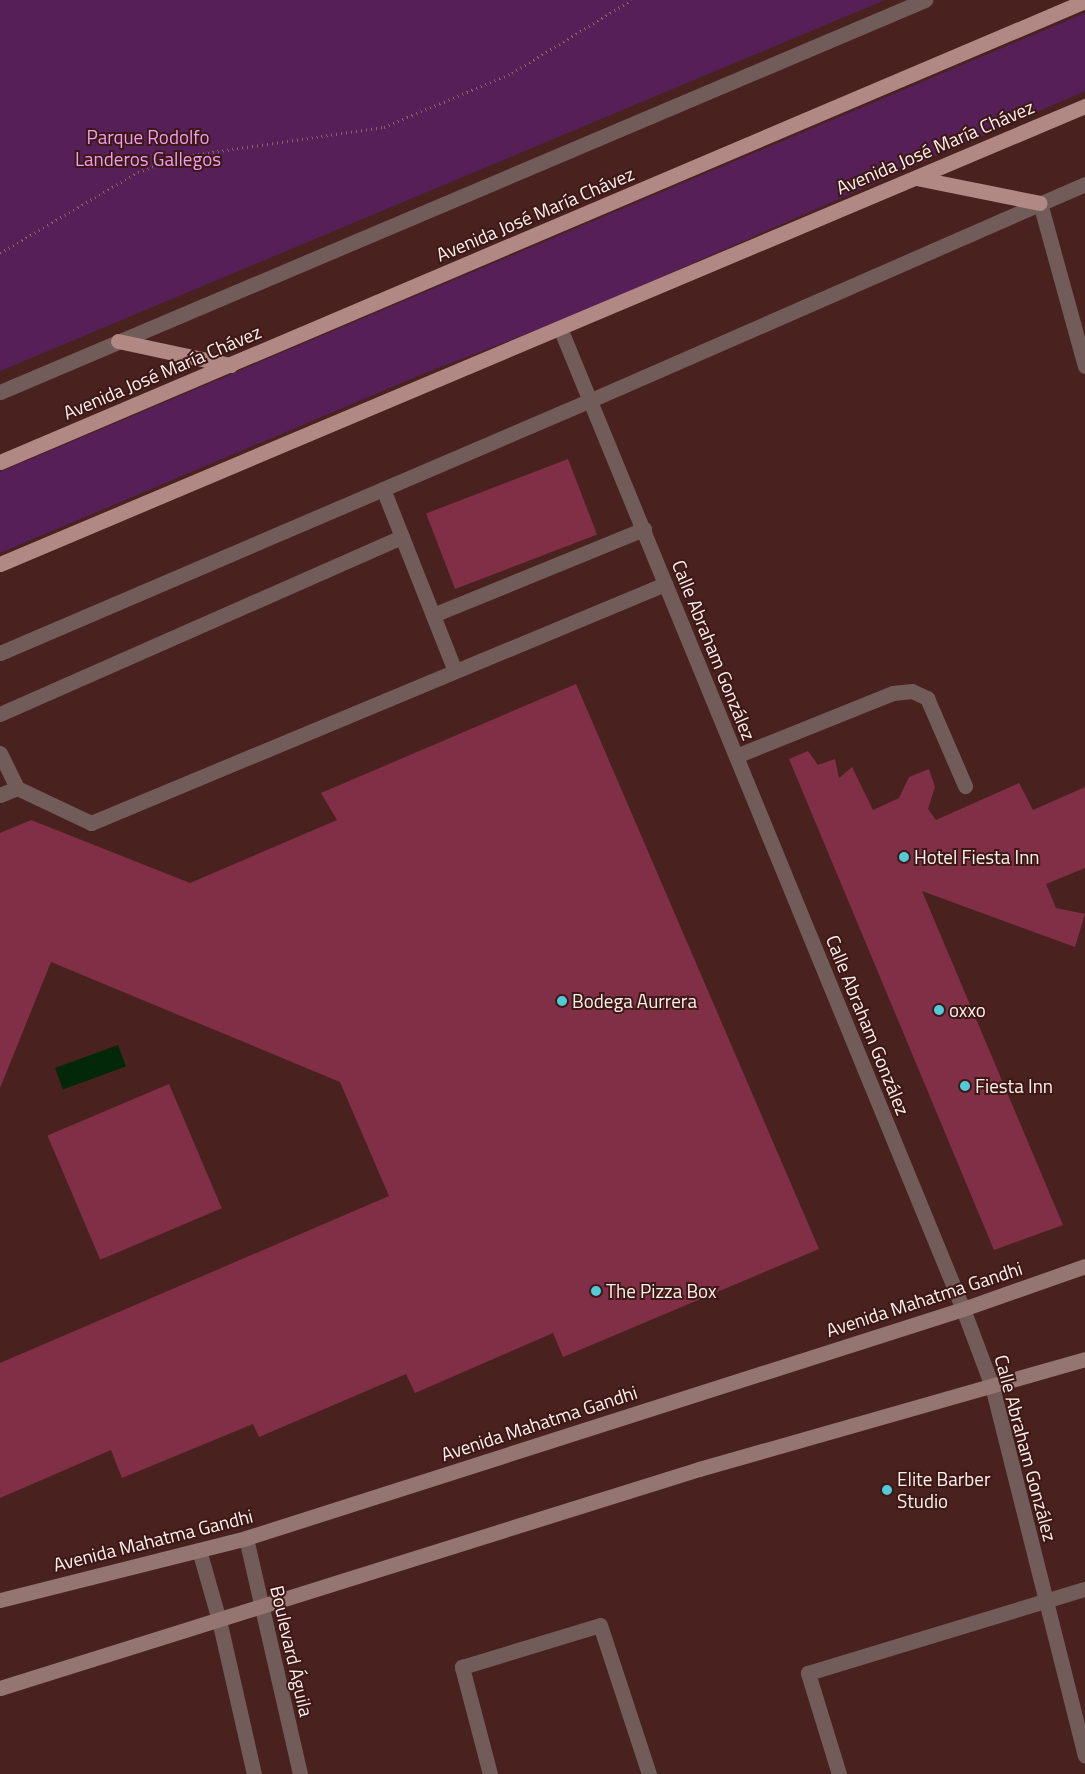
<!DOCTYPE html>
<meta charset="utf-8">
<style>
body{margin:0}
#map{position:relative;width:1085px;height:1774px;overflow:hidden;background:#49221f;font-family:"Titillium Web",sans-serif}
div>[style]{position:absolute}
.green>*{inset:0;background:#561f58}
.water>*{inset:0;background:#032809;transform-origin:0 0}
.building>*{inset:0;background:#812f46;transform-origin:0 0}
.path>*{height:3px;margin-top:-1.5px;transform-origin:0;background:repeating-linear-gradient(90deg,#846664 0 1px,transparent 0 5px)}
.service>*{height:15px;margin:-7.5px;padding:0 7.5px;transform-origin:7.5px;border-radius:7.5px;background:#715c5a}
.minor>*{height:15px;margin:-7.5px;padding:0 7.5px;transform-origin:7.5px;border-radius:7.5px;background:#715c5a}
.tertiary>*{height:15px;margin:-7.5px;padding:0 7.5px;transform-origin:7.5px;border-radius:7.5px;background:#715c5a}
.secondary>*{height:15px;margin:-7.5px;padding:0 7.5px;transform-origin:7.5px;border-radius:7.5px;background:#957571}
.primary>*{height:15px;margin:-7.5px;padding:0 7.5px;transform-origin:7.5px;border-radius:7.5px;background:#b18883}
.dots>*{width:14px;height:14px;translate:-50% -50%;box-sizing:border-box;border:2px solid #3d1815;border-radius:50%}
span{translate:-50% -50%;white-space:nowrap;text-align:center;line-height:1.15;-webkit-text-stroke:4px #3d1815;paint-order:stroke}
.park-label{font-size:19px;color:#ef9df0}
.street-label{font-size:19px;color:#fcf1ef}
.poi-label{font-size:19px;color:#fcf1ef}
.left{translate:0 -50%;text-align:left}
</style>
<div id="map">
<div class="green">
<i style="clip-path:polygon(0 0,885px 0,0 371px)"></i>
<i style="clip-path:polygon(1085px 13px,1085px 91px,568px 318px,425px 373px,0 553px,0 472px)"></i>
</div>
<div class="water">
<i style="left:118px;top:1045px;width:23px;height:67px;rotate:70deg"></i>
</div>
<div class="building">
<i style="left:568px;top:459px;width:81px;height:152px;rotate:69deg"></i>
<i style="clip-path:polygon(576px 684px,819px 1249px,563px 1357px,553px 1333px,415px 1393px,406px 1374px,259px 1437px,253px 1424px,122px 1478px,111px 1450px,0 1498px,0 1363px,389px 1196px,340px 1082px,51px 962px,0 1088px,0 833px,31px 820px,190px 883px,337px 820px,321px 793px)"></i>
<i style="clip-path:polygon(808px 751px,818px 765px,835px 759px,839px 778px,852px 767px,873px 810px,899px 798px,909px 777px,929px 769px,935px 787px,928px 809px,936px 820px,1019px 783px,1033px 810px,1085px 787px,1085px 868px,1046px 884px,1056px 908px,1085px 914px,1075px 947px,922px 891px,1063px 1225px,994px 1250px,789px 759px)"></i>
<i style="left:169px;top:1084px;width:135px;height:132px;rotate:67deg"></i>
</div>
<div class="path">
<i style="left:0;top:253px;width:160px;rotate:-30.4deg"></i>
<i style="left:138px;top:172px;width:43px;rotate:-20.6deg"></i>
<i style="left:178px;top:157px;width:208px;rotate:-8.3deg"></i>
<i style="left:384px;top:127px;width:139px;rotate:-22.9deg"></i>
<i style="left:512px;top:73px;width:140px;rotate:-31.5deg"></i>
</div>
<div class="service">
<i style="left:1040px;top:203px;width:169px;rotate:74.6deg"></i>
<i style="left:383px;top:489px;width:52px;rotate:68.4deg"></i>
<i style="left:433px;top:615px;width:228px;rotate:-22.2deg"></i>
<i style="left:0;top:653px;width:643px;rotate:-23.18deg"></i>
<i style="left:591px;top:400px;width:539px;rotate:-23.62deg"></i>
<i style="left:0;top:714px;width:439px;rotate:-23.8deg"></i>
<i style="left:402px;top:537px;width:144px;rotate:68.4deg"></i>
<i style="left:0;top:753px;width:39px;rotate:64deg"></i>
<i style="left:17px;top:788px;width:82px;rotate:25.3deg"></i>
<i style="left:91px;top:823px;width:622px;rotate:-22.61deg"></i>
<i style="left:736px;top:756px;width:169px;rotate:-21.9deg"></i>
<i style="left:893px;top:693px;width:19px;rotate:-6deg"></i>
<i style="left:912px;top:691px;width:17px;rotate:25deg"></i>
<i style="left:927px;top:698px;width:96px;rotate:66.6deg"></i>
<i style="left:0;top:795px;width:18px;rotate:-22deg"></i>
</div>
<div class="minor">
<i style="left:560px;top:328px;width:1061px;rotate:67.67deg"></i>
<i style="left:963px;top:1309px;width:82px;rotate:69.4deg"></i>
<i style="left:992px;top:1386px;width:381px;rotate:75.9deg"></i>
<i style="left:490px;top:1774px;width:111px;rotate:-104.7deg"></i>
<i style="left:462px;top:1667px;width:144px;rotate:-16.9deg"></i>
<i style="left:600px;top:1625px;width:157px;rotate:71.8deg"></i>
<i style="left:839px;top:1774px;width:106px;rotate:-107.1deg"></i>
<i style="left:808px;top:1673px;width:289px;rotate:-16.9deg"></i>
</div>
<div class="tertiary">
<i style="left:0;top:392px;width:1005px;rotate:-22.97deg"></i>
<i style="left:246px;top:1538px;width:242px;rotate:77.1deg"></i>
<i style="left:199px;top:1550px;width:73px;rotate:74.1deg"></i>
<i style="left:219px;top:1620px;width:158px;rotate:77.2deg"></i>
</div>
<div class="secondary">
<i style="left:0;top:1600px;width:254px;rotate:-14.1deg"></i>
<i style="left:246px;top:1538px;width:753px;rotate:-17.71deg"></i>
<i style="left:963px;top:1309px;width:129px;rotate:-19.4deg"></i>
<i style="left:0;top:1688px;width:733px;rotate:-17.4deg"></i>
<i style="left:699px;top:1469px;width:401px;rotate:-15.9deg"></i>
</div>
<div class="primary">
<i style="left:916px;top:178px;width:126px;rotate:11.4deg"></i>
<i style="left:118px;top:341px;width:115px;rotate:12.1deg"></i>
<i style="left:0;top:462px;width:1179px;rotate:-23.02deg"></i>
<i style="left:0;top:564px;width:1178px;rotate:-22.89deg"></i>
</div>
<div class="dots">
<i style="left:904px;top:857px;background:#52cbd9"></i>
<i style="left:562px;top:1001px;background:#52cbd9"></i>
<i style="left:939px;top:1010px;background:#52cbd9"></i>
<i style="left:965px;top:1086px;background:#52cbd9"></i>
<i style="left:596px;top:1291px;background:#52cbd9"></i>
<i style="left:887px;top:1490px;background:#52cbd9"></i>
</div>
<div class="park-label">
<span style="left:148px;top:148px">Parque Rodolfo<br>Landeros Gallegos</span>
</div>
<div class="street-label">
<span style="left:935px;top:147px;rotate:-23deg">Avenida José María Chávez</span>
<span style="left:535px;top:214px;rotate:-23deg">Avenida José María Chávez</span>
<span style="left:162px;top:372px;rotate:-23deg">Avenida José María Chávez</span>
<span style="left:714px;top:650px;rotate:68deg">Calle Abraham González</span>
<span style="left:868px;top:1025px;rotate:68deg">Calle Abraham González</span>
<span style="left:924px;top:1299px;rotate:-18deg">Avenida Mahatma Gandhi</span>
<span style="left:539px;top:1423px;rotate:-18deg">Avenida Mahatma Gandhi</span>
<span style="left:1026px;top:1448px;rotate:75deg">Calle Abraham González</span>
<span style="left:153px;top:1540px;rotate:-14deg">Avenida Mahatma Gandhi</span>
<span style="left:292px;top:1651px;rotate:77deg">Boulevard Águila</span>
</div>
<div class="poi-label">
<span class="left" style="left:914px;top:857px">Hotel Fiesta Inn</span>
<span class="left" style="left:572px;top:1001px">Bodega Aurrera</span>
<span class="left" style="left:949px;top:1010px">oxxo</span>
<span class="left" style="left:975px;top:1086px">Fiesta Inn</span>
<span class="left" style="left:606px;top:1291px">The Pizza Box</span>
<span class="left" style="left:897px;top:1490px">Elite Barber<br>Studio</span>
</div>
</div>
